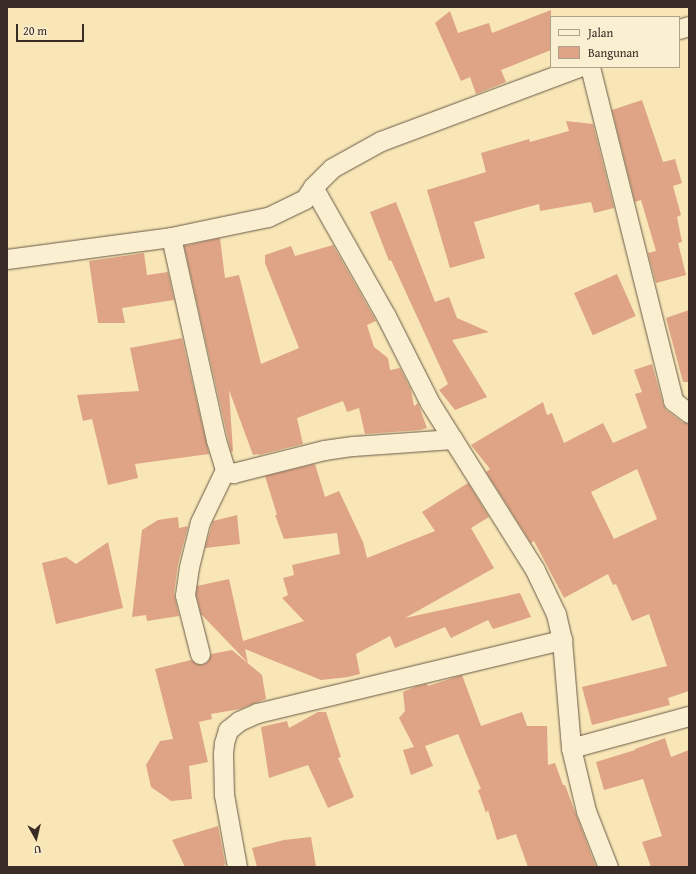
<!DOCTYPE html>
<style>
body{margin:0}
#map{position:relative;width:696px;height:874px;overflow:hidden;background:#f8e6b6;font-family:"Gentium Book Plus",serif}
div>[style]{position:absolute}
.building>*{inset:0;background:#dea485;transform-origin:0 0}
.roads{filter:drop-shadow(0 0 1px #695a49) drop-shadow(0 0 1px #695a49)}
.minor>*{height:19px;margin:-9.5px;padding:0 9.5px;transform-origin:9.5px;border-radius:9.5px;background:#faefd0}
span{translate:-50% -50%;white-space:nowrap;text-align:center;line-height:1.15;-webkit-text-stroke:3px #faefd0;paint-order:stroke}
.frame{position:absolute;inset:0;border:8px solid #392b25;pointer-events:none}
.legend{position:absolute;left:550px;top:16px;width:130px;height:52px;box-sizing:border-box;background:#faefd0;border:1px solid #ada18c;margin:0;padding:5px 7px;list-style:none;font-size:12px;color:#392b25}
.legend li{display:flex;align-items:center;gap:8px;height:20px}
.legend b{width:20px;border:1px solid #ada18c}
.north{position:absolute;left:16px;top:818px;width:40px;height:40px;-webkit-text-stroke:3px #faefd0;paint-order:stroke;rotate:172deg;font-size:11px;font-weight:700;line-height:16px;text-align:center;color:#392b25}
.north::after{content:'';display:block;margin:auto;width:14px;height:18px;background:#392b25;clip-path:polygon(50% 0,100% 100%,50% 72%,0 100%)}
.scale{position:absolute;left:16px;top:24px;width:68px;height:18px;box-sizing:border-box;border:2px solid #392b25;border-top:0;padding-left:5px;font-size:12px;line-height:14px;white-space:nowrap;color:#392b25;-webkit-text-stroke:3px #faefd0;paint-order:stroke}
</style>
<div id="map">
<div class="building">
<i style="clip-path:polygon(551px 10px,551px 50px,501px 70px,506px 82px,476px 94px,470px 77px,461px 81px,435px 23px,450px 11px,458px 33px,489px 23px,492px 33px)"></i>
<i style="clip-path:polygon(642px 100px,663px 162px,675px 159px,682px 183px,673px 186px,681px 215px,677px 217px,682px 242px,678px 243px,686px 275px,656px 283px,648px 253px,656px 251px,641px 200px,635px 202px,612px 110px)"></i>
<i style="clip-path:polygon(566px 121px,593px 124px,614px 208px,594px 213px,591px 202px,540px 211px,539px 204px,474px 222px,485px 258px,450px 268px,427px 190px,486px 172px,481px 153px,529px 139px,530px 142px,569px 131px)"></i>
<i style="clip-path:polygon(396px 202px,435px 302px,449px 297px,457px 318px,489px 332px,452px 340px,487px 397px,455px 410px,439px 390px,448px 384px,391px 260px,389px 261px,370px 212px)"></i>
<i style="clip-path:polygon(220px 238px,225px 278px,239px 275px,261px 364px,299px 348px,265px 263px,265px 255px,291px 246px,295px 256px,333px 245px,376px 321px,367px 325px,374px 347px,388px 358px,390px 370px,400px 368px,411px 390px,414px 406px,418px 403px,427px 428px,420px 430px,365px 434px,359px 408px,347px 412px,343px 401px,297px 418px,303px 444px,259px 455px,258px 454px,253px 455px,229px 390px,233px 451px,231px 452px,184px 246px)"></i>
<i style="clip-path:polygon(144px 253px,147px 275px,168px 272px,174px 300px,122px 308px,125px 323px,98px 323px,89px 261px)"></i>
<i style="left:617px;top:274px;width:46px;height:47px;rotate:66deg"></i>
<i style="clip-path:polygon(689px 310px,689px 382px,683px 382px,666px 318px)"></i>
<i style="clip-path:polygon(182px 338px,209px 454px,135px 464px,138px 478px,108px 485px,92px 419px,83px 421px,77px 395px,139px 391px,130px 348px)"></i>
<i style="clip-path:polygon(evenodd,652px 364px,663px 404px,666px 410px,682px 422px,689px 424px,689px 691px,668px 698px,670px 705px,592px 725px,582px 687px,667px 666px,649px 614px,632px 621px,616px 584px,613px 585px,608px 574px,564px 598px,534px 541px,531px 543px,486px 472px,490px 469px,471px 445px,543px 402px,547px 415px,552px 413px,564px 443px,603px 423px,613px 443px,647px 428px,635px 394px,642px 392px,634px 370px,652px 364px,637px 469px,657px 519px,614px 539px,591px 492px,637px 469px)"></i>
<i style="clip-path:polygon(315px 464px,325px 497px,339px 491px,363px 542px,367px 558px,435px 531px,422px 512px,468px 483px,489px 517px,471px 528px,494px 568px,405px 618px,520px 593px,531px 617px,493px 629px,488px 620px,451px 638px,445px 627px,395px 648px,390px 636px,356px 654px,360px 674px,348px 677px,321px 680px,245px 649px,248px 663px,201px 614px,196px 594px,197px 586px,229px 579px,243px 641px,304px 621px,282px 598px,288px 595px,283px 578px,294px 575px,292px 565px,340px 554px,337px 533px,284px 539px,275px 515px,277px 515px,265px 476px)"></i>
<i style="clip-path:polygon(237px 515px,240px 544px,205px 548px,213px 521px)"></i>
<i style="clip-path:polygon(178px 517px,179px 528px,188px 526px,178px 564px,174px 593px,179px 616px,147px 621px,146px 615px,132px 617px,142px 530px,158px 520px)"></i>
<i style="clip-path:polygon(108px 542px,123px 608px,56px 624px,42px 563px,66px 557px,76px 564px)"></i>
<i style="clip-path:polygon(232px 650px,262px 675px,266px 699px,240px 709px,211px 714px,212px 719px,199px 722px,208px 762px,189px 766px,192px 799px,171px 801px,151px 787px,146px 765px,160px 741px,173px 739px,155px 669px,191px 660px,197px 664px,202px 665px,208px 662px,211px 654px)"></i>
<i style="clip-path:polygon(462px 675px,481px 726px,522px 712px,527px 726px,547px 726px,548px 765px,555px 763px,563px 785px,565px 785px,596px 867px,528px 867px,516px 834px,497px 840px,488px 810px,486px 813px,478px 790px,481px 789px,458px 734px,425px 746px,433px 766px,411px 775px,403px 750px,414px 747px,399px 718px,405px 711px,403px 692px,417px 686px,427px 684px,428px 686px)"></i>
<i style="clip-path:polygon(318px 712px,326px 712px,341px 757px,338px 758px,354px 797px,328px 808px,308px 765px,269px 778px,261px 727px,287px 721px,289px 728px)"></i>
<i style="clip-path:polygon(665px 738px,671px 757px,689px 750px,689px 867px,651px 867px,642px 842px,662px 836px,643px 779px,604px 790px,596px 762px,635px 750px,635px 749px)"></i>
<i style="clip-path:polygon(218px 826px,225px 863px,224px 867px,185px 867px,172px 840px)"></i>
<i style="clip-path:polygon(311px 837px,316px 867px,257px 867px,252px 848px,284px 840px)"></i>
</div>
<div class="roads">
<div class="minor">
<i style="left:679px;top:29px;width:10px;rotate:-17deg"></i>
<i style="left:590px;top:67px;width:344px;rotate:76deg"></i>
<i style="left:673px;top:401px;width:20px;rotate:37deg"></i>
<i style="left:313px;top:187px;width:148px;rotate:60.5deg"></i>
<i style="left:386px;top:316px;width:97px;rotate:63.2deg"></i>
<i style="left:430px;top:403px;width:197px;rotate:57.8deg"></i>
<i style="left:535px;top:570px;width:49px;rotate:64.5deg"></i>
<i style="left:556px;top:614px;width:27px;rotate:77deg"></i>
<i style="left:562px;top:640px;width:108px;rotate:85.2deg"></i>
<i style="left:571px;top:748px;width:122px;rotate:-15.2deg"></i>
<i style="left:171px;top:237px;width:208px;rotate:77.5deg"></i>
<i style="left:216px;top:440px;width:31px;rotate:73deg"></i>
<i style="left:225px;top:470px;width:9px;rotate:21deg"></i>
<i style="left:233px;top:473px;width:94px;rotate:-14.2deg"></i>
<i style="left:324px;top:450px;width:29px;rotate:-8deg"></i>
<i style="left:353px;top:446px;width:100px;rotate:-4deg"></i>
<i style="left:7px;top:259px;width:165px;rotate:-7.6deg"></i>
<i style="left:171px;top:237px;width:99px;rotate:-11.7deg"></i>
<i style="left:268px;top:217px;width:41px;rotate:-25.9deg"></i>
<i style="left:305px;top:199px;width:14px;rotate:-56deg"></i>
<i style="left:313px;top:187px;width:27px;rotate:-45deg"></i>
<i style="left:332px;top:168px;width:56px;rotate:-28.9deg"></i>
<i style="left:381px;top:141px;width:211px;rotate:-20.5deg"></i>
<i style="left:200px;top:654px;width:61px;rotate:-104.3deg"></i>
<i style="left:185px;top:595px;width:28px;rotate:-82deg"></i>
<i style="left:189px;top:567px;width:46px;rotate:-76.3deg"></i>
<i style="left:200px;top:522px;width:58px;rotate:-64.3deg"></i>
<i style="left:571px;top:748px;width:65px;rotate:76.6deg"></i>
<i style="left:586px;top:811px;width:60px;rotate:68.6deg"></i>
<i style="left:237px;top:867px;width:73px;rotate:-100.2deg"></i>
<i style="left:224px;top:795px;width:42px;rotate:-91.4deg"></i>
<i style="left:223px;top:753px;width:10px;rotate:-84deg"></i>
<i style="left:224px;top:743px;width:14px;rotate:-73deg"></i>
<i style="left:228px;top:730px;width:14px;rotate:-39deg"></i>
<i style="left:239px;top:721px;width:20px;rotate:-24deg"></i>
<i style="left:257px;top:713px;width:314px;rotate:-13.5deg"></i>
</div>
</div>
<div class="frame"></div>
<ul class="legend">
<li><b style="height:5px;background:#faefd0"></b>Jalan</li>
<li><b style="height:11px;background:#dea485"></b>Bangunan</li>
</ul>
<div class="north">U</div>
<div class="scale">20 m</div>
</div>
